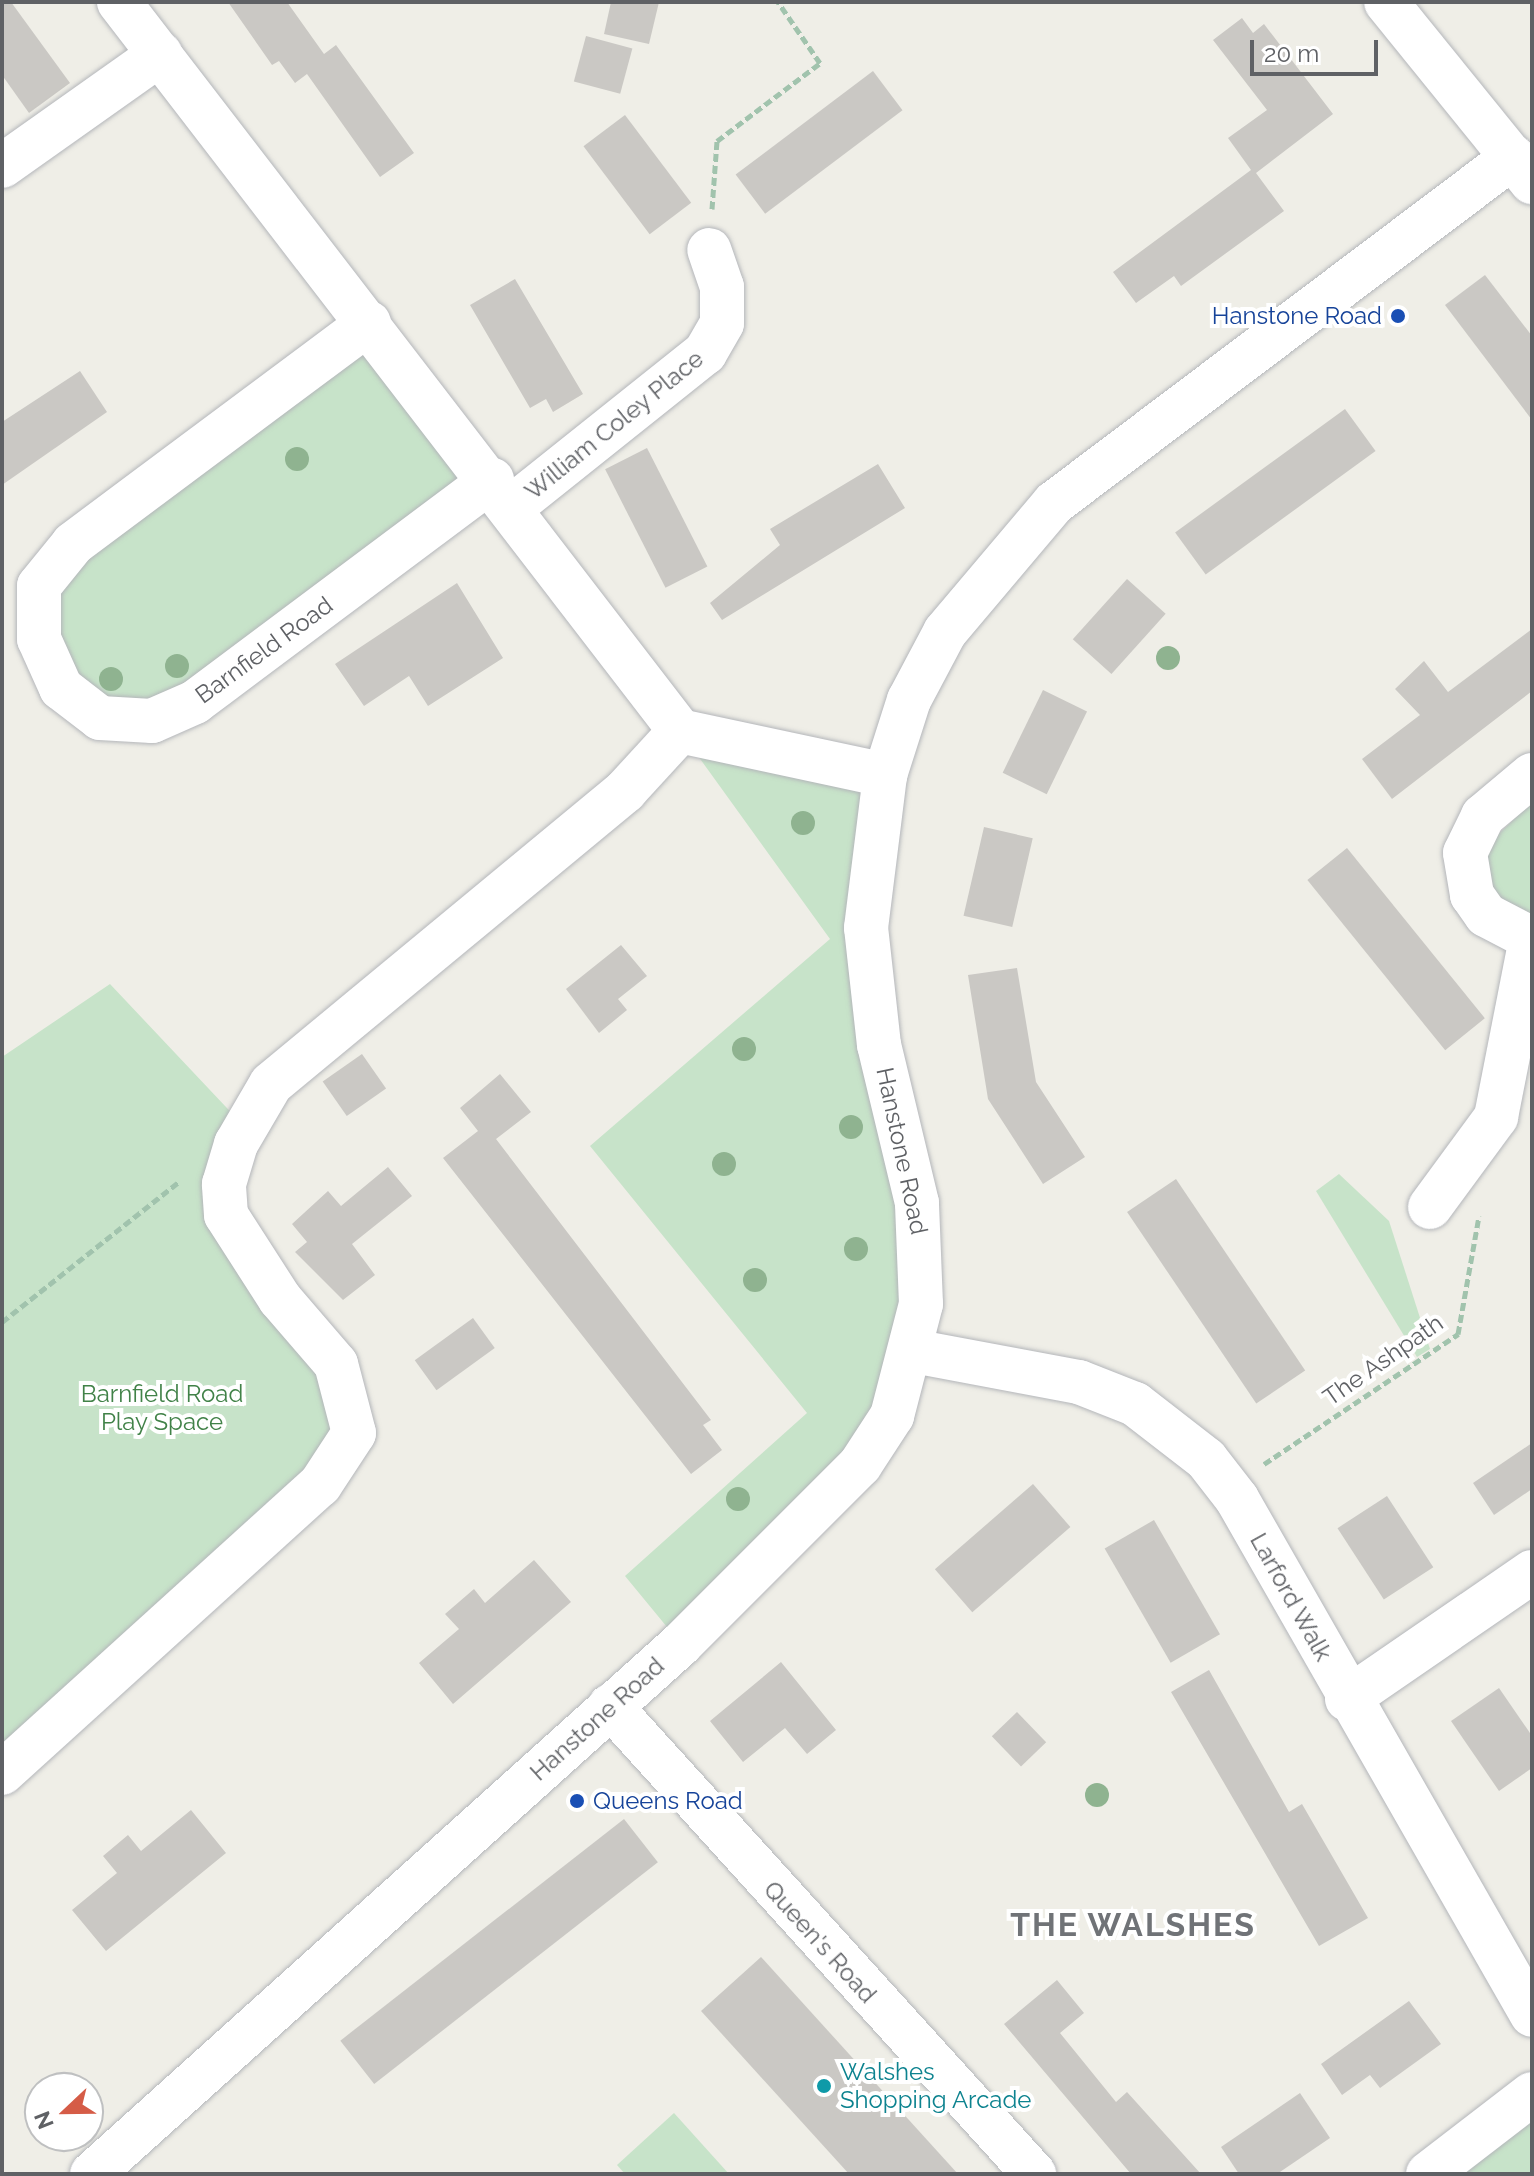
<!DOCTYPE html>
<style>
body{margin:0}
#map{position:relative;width:1534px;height:2176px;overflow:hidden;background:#efeee7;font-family:Raleway,sans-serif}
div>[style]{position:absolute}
.green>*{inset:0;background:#c7e3c9}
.building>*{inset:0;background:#cac8c4;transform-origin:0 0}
.path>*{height:5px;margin-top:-2.5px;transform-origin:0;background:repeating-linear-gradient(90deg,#a1c3ad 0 8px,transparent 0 12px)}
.roads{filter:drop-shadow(0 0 2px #b4b6ba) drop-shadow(0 0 2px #b4b6ba)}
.minor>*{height:44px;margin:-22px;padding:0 22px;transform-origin:22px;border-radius:22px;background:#fff}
.trees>*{width:24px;height:24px;margin:-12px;border-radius:50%;background:#8fb390}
.dots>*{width:22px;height:22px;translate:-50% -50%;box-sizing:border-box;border:4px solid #fff;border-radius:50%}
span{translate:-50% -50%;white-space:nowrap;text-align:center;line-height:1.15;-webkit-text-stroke:8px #fff;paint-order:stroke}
.transit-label{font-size:24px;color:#164399}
.right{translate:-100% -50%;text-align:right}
.left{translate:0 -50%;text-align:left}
.street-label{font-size:24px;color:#5f6165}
.park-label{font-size:24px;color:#418248}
.culture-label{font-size:24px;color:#0d838f}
.district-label{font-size:32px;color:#707377;font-weight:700;letter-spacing:2px}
.frame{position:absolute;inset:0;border:4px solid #5f6165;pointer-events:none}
.north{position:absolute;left:24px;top:2072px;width:80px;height:80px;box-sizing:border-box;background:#fff;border:2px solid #bfc0c1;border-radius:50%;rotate:248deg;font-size:22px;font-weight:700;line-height:32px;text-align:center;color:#5f6165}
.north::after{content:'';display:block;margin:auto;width:28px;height:36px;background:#d55c47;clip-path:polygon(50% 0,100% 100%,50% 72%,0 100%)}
.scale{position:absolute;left:1250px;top:40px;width:128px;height:36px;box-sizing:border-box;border:4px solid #5f6165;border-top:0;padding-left:10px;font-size:24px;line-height:28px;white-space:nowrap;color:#5f6165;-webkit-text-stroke:6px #fff;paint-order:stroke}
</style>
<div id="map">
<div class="green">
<i style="clip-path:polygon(369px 323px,492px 480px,195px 702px,100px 718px,39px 639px,73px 544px)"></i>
<i style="clip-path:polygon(680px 731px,885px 775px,871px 853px,893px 1102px,904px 1383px,681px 1644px,625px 1576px,807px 1413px,590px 1146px,830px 939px)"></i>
<i style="clip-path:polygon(1532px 802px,1532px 917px,1491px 898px,1485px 847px)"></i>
<i style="clip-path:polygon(110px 984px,242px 1124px,226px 1166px,350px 1432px,2px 1773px,2px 1057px)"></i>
<i style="clip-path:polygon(1339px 1174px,1389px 1221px,1430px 1349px,1417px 1357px,1316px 1191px)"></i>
<i style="clip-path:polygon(1532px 2094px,1532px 2174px,1428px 2174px)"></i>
<i style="clip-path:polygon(674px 2113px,729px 2174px,625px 2174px,617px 2165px)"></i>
</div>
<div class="building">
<i style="clip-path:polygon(2px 2px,11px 2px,70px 83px,29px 113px,2px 75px)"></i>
<i style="clip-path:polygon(228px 2px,287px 2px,324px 54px,336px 45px,414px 153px,380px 177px,307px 74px,295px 83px,279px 61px,272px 65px)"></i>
<i style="clip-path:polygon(611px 2px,659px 2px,649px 44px,604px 34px)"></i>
<i style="clip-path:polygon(1242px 18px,1253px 33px,1264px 24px,1333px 114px,1256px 173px,1284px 211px,1181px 286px,1174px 276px,1136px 303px,1113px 272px,1251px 170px,1228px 138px,1267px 110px,1213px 40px)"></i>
<i style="left:586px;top:36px;width:48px;height:47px;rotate:15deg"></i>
<i style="left:873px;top:71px;width:49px;height:172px;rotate:53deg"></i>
<i style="left:625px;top:115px;width:110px;height:52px;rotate:53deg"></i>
<i style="clip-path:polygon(1485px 275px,1532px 336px,1532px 420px,1445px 305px)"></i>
<i style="clip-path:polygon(515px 279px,583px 394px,553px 412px,546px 399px,530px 408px,470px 305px)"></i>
<i style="clip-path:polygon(80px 371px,107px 412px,2px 485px,2px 422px)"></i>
<i style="left:1345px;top:409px;width:52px;height:210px;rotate:54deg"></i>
<i style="left:647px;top:448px;width:133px;height:47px;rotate:63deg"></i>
<i style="clip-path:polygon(878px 464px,905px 508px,722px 620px,710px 603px,780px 545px,770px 529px)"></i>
<i style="left:1127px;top:579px;width:52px;height:81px;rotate:42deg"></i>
<i style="clip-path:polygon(457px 583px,503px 658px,428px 706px,409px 676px,364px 706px,335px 664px)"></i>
<i style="clip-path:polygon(1532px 629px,1532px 691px,1392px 799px,1362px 759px,1420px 715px,1395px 689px,1424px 661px,1448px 692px)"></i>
<i style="left:1043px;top:690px;width:49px;height:92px;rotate:26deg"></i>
<i style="left:984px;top:827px;width:50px;height:91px;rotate:13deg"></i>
<i style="left:1347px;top:848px;width:219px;height:51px;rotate:51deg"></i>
<i style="clip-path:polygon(621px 945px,647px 976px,618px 999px,627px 1010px,599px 1033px,566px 989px)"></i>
<i style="clip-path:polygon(1017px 968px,1036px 1082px,1085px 1157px,1043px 1184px,988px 1099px,968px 975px)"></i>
<i style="left:362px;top:1054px;width:42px;height:48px;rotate:55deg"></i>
<i style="clip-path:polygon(500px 1074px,531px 1112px,496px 1139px,711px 1420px,703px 1425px,722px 1450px,691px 1474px,443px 1158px,478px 1131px,460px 1108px)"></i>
<i style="clip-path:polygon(388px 1167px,412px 1196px,352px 1244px,375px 1275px,343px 1300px,295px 1252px,307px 1242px,292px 1224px,328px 1191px,341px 1206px)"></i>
<i style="left:1176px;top:1179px;width:231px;height:59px;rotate:56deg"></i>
<i style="left:473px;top:1318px;width:37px;height:72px;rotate:54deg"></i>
<i style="clip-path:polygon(1532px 1443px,1532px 1489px,1494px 1515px,1473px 1483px)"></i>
<i style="left:1033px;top:1484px;width:57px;height:130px;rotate:49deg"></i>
<i style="left:1387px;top:1496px;width:85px;height:59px;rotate:57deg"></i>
<i style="left:1154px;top:1520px;width:132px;height:57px;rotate:60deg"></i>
<i style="clip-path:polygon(534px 1560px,571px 1602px,453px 1704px,419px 1663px,459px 1629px,445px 1614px,474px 1589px,485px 1603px)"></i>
<i style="clip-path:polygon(781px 1662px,836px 1730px,807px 1754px,785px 1728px,743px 1762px,710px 1721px)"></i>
<i style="clip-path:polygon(1209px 1670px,1289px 1812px,1302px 1804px,1368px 1918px,1319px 1946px,1171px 1692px)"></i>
<i style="clip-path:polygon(1499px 1688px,1532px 1736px,1532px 1768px,1499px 1791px,1451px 1721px)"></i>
<i style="left:1017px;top:1712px;width:42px;height:35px;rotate:46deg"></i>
<i style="clip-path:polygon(191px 1810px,226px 1853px,106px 1951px,72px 1910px,117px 1873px,103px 1856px,128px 1835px,141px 1851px)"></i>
<i style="left:624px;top:1819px;width:55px;height:360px;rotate:52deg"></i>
<i style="clip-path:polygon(761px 1957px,958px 2174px,849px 2174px,701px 2011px)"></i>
<i style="clip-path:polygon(1057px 1980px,1084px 2013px,1060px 2033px,1116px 2102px,1127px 2092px,1201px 2174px,1131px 2174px,1004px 2024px)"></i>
<i style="clip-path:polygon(1409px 2001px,1441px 2044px,1380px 2088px,1370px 2075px,1342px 2095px,1321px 2064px)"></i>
<i style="clip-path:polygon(1300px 2093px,1330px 2138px,1277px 2174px,1239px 2174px,1221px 2147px)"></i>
</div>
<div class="path">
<i style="left:712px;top:209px;width:68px;rotate:-85.8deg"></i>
<i style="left:717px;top:141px;width:129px;rotate:-37.1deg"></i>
<i style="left:820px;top:63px;width:74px;rotate:-124.5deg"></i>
<i style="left:2px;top:1322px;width:227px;rotate:-38.4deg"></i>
<i style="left:1264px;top:1464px;width:234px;rotate:-33.8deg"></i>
<i style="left:1458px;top:1334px;width:120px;rotate:-79.9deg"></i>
</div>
<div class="roads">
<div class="minor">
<i style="left:119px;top:2px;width:920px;rotate:52.42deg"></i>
<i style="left:680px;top:731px;width:210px;rotate:12.1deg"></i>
<i style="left:1386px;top:2px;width:232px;rotate:51deg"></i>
<i style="left:2px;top:166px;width:194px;rotate:-35.3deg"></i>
<i style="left:369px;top:323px;width:369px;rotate:143.3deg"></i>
<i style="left:73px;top:544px;width:54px;rotate:129deg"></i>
<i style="left:39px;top:586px;width:53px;rotate:90deg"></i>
<i style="left:39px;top:639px;width:54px;rotate:65.8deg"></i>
<i style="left:61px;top:688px;width:49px;rotate:37.6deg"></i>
<i style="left:100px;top:718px;width:52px;rotate:3.3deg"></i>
<i style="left:152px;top:721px;width:47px;rotate:-23.8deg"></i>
<i style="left:195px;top:702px;width:371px;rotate:-36.8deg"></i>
<i style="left:513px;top:506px;width:246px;rotate:-38.6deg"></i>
<i style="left:705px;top:353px;width:34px;rotate:-60deg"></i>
<i style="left:722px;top:323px;width:36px;rotate:-90deg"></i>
<i style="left:722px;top:287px;width:39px;rotate:-109deg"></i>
<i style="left:1532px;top:775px;width:64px;rotate:140.1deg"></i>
<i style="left:1483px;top:816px;width:41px;rotate:115.9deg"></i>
<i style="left:1465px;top:853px;width:43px;rotate:80.5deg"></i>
<i style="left:1472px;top:895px;width:24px;rotate:55deg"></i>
<i style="left:1486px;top:915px;width:52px;rotate:27.6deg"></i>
<i style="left:1430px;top:1207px;width:112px;rotate:-53.7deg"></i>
<i style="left:1496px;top:1117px;width:181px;rotate:-78.9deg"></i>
<i style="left:913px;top:1351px;width:169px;rotate:10.6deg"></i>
<i style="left:1079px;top:1382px;width:60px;rotate:21.4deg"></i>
<i style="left:1135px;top:1404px;width:90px;rotate:37.8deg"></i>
<i style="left:1206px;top:1459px;width:51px;rotate:52.2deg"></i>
<i style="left:1237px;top:1499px;width:594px;rotate:60.24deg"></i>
<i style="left:1347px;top:1699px;width:224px;rotate:-34.5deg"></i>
<i style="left:610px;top:1706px;width:632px;rotate:47.82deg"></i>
<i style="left:2px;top:1773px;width:429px;rotate:-42.2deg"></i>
<i style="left:320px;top:1485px;width:62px;rotate:-56.8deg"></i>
<i style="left:354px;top:1433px;width:71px;rotate:-104.6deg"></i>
<i style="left:336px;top:1364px;width:86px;rotate:-130.7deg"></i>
<i style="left:280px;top:1299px;width:100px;rotate:-122.7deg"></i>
<i style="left:226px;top:1215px;width:31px;rotate:-94deg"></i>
<i style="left:224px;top:1184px;width:42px;rotate:-73.3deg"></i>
<i style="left:236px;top:1144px;width:69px;rotate:-59.7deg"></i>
<i style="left:271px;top:1084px;width:460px;rotate:-39.6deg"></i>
<i style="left:625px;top:791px;width:81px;rotate:-47.5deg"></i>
<i style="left:92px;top:2174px;width:792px;rotate:-41.98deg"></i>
<i style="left:681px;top:1644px;width:253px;rotate:-45deg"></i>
<i style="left:860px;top:1465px;width:59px;rotate:-56.9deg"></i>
<i style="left:892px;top:1416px;width:116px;rotate:-75.5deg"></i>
<i style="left:921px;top:1304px;width:101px;rotate:-92.3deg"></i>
<i style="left:917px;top:1203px;width:163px;rotate:-103.5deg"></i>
<i style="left:879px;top:1045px;width:118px;rotate:-96.3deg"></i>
<i style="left:866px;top:928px;width:154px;rotate:-82.9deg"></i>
<i style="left:885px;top:775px;width:79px;rotate:-72.3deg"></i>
<i style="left:909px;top:700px;width:77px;rotate:-62.1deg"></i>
<i style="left:945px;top:632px;width:169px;rotate:-49.8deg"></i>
<i style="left:1054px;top:503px;width:575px;rotate:-37.01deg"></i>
<i style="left:1428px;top:2174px;width:131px;rotate:-37.6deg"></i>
</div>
</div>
<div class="trees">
<i style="left:297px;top:459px"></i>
<i style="left:1168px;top:658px"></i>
<i style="left:177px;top:666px"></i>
<i style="left:111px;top:679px"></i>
<i style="left:803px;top:823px"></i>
<i style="left:744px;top:1049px"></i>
<i style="left:851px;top:1127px"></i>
<i style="left:724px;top:1164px"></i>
<i style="left:856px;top:1249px"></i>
<i style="left:755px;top:1280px"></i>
<i style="left:738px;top:1499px"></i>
<i style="left:1097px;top:1795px"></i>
</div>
<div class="dots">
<i style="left:1398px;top:316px;background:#1a4fb4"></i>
<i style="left:577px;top:1801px;background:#1a4fb4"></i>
<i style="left:824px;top:2086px;background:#0f9aa8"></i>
</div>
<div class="transit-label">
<span class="right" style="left:1382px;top:316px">Hanstone Road</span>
<span class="left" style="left:593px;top:1801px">Queens Road</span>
</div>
<div class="street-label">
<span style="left:614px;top:425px;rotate:-39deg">William Coley Place</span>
<span style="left:264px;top:650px;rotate:-36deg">Barnfield Road</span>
<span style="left:902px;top:1151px;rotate:78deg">Hanstone Road</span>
<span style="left:1383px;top:1360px;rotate:-35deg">The Ashpath</span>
<span style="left:1291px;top:1597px;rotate:61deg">Larford Walk</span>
<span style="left:597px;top:1719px;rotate:-42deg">Hanstone Road</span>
<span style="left:820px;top:1942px;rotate:48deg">Queen's Road</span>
</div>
<div class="park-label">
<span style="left:162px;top:1408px">Barnfield Road<br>Play Space</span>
</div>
<div class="culture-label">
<span class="left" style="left:840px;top:2086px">Walshes<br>Shopping Arcade</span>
</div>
<div class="district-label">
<span style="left:1133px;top:1925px">THE WALSHES</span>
</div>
<div class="frame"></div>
<div class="north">N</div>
<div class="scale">20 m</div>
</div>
